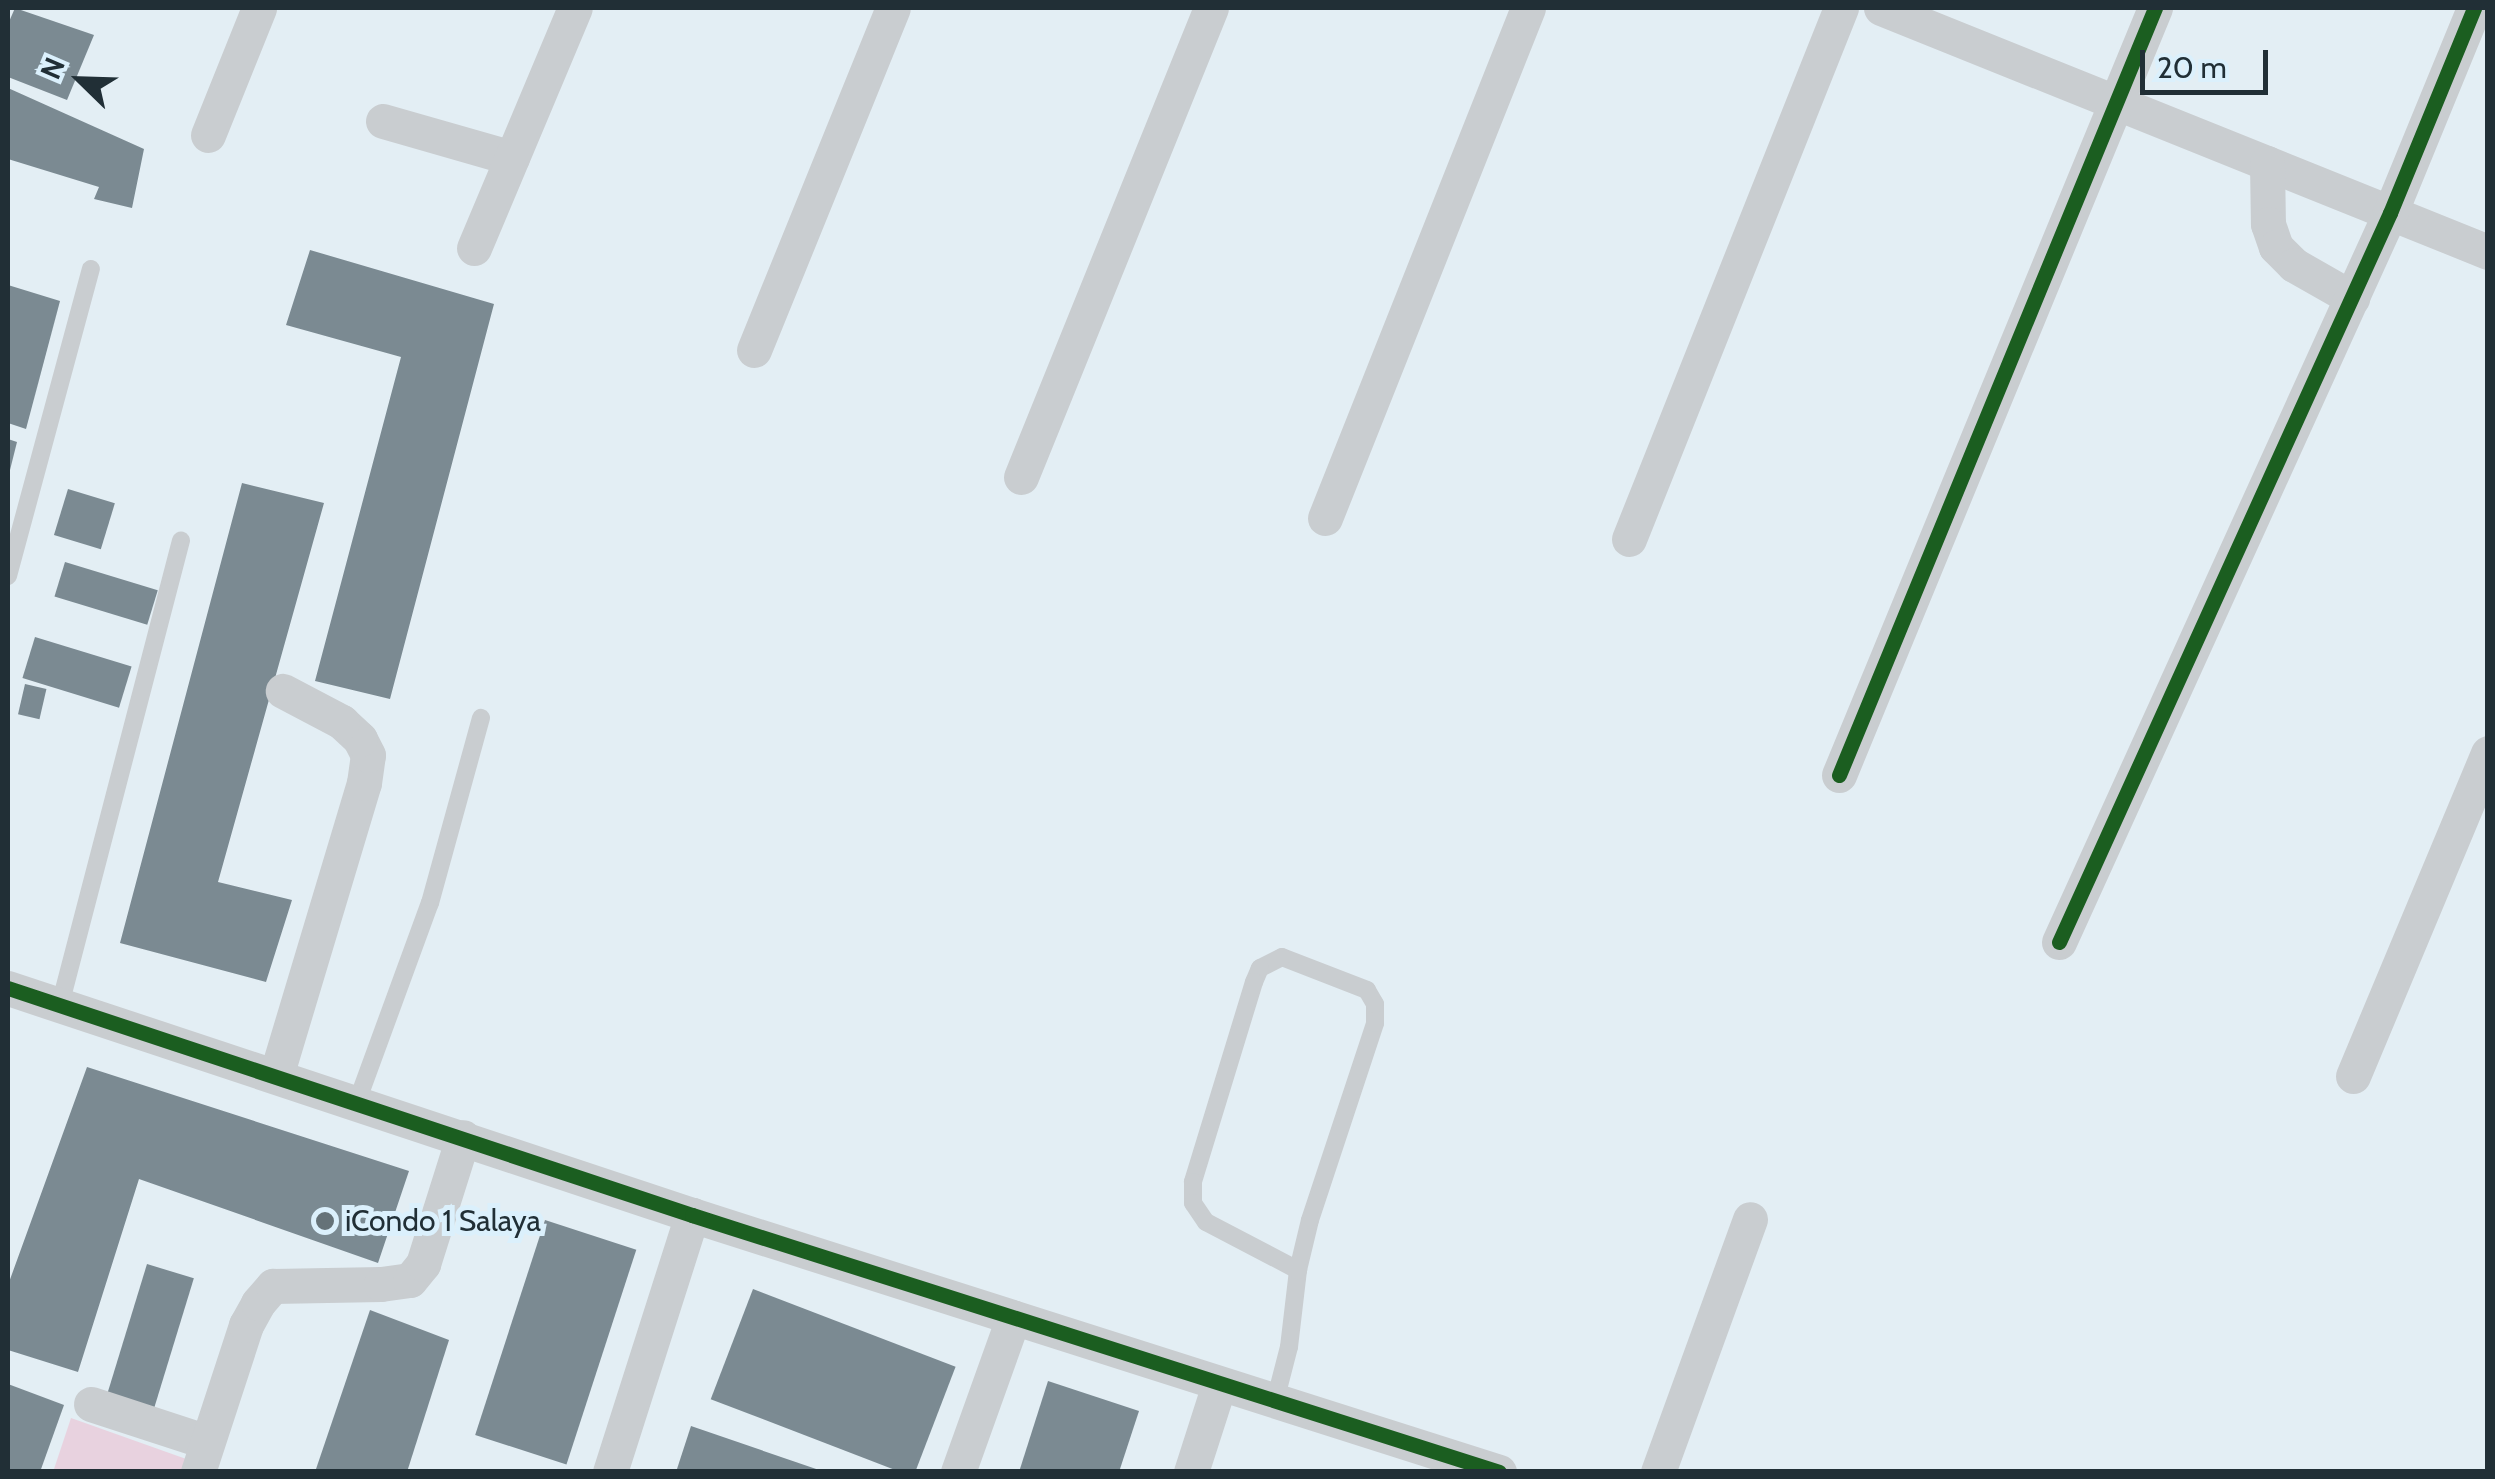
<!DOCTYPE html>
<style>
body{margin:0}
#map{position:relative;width:2495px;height:1479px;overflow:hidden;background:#e3eef4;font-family:Cabin,sans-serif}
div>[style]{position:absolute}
.green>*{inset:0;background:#e8d2df}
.building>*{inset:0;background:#7b8a92;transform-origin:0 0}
.lane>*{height:18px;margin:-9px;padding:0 9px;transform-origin:9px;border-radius:9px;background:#c9cdd0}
.street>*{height:35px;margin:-17.5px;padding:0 17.5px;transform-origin:17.5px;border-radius:17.5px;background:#c9cdd0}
.cycleway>*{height:15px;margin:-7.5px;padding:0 7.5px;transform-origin:7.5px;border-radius:7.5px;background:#1b5e20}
.dots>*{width:28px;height:28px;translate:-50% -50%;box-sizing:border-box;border:5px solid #dbf0fc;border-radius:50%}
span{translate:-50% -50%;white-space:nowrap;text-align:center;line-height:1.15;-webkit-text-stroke:10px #dbf0fc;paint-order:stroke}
.poi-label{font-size:30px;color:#212f36}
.left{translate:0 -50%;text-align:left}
.frame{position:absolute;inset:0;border:10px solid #212f36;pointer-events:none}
.north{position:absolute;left:30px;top:30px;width:100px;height:100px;-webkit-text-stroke:8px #dbf0fc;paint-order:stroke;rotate:293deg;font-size:28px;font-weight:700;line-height:40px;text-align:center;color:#212f36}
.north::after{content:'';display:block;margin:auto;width:35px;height:45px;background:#212f36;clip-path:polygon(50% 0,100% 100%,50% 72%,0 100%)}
.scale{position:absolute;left:2140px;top:50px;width:128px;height:45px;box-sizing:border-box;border:5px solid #212f36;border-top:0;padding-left:12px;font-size:30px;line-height:35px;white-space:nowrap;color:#212f36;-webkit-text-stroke:8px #dbf0fc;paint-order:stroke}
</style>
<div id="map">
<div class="green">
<i style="clip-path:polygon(71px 1418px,189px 1460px,185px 1471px,53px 1472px)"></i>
</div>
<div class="building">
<i style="clip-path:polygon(15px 8px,94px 35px,67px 100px,8px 77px,8px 24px)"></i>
<i style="clip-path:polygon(8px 88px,144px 149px,132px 208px,94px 199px,99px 187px,8px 159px)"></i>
<i style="clip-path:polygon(310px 250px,494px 304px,390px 699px,315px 681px,401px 357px,286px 325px)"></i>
<i style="clip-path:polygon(8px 285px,60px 301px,26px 429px,8px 423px)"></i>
<i style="clip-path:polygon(8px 439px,17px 442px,9px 474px,8px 474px)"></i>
<i style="clip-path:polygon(242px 483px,324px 503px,218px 882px,292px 900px,266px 982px,120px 943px)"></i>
<i style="left:68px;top:489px;width:49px;height:48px;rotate:17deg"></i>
<i style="left:65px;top:562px;width:97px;height:36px;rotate:17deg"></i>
<i style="left:35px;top:637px;width:101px;height:43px;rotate:17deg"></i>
<i style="left:25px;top:684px;width:22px;height:31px;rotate:13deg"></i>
<i style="clip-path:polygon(87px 1067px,409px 1171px,378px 1263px,139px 1179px,78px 1372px,8px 1350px,8px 1285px)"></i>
<i style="left:545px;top:1220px;width:96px;height:226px;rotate:18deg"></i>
<i style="left:147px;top:1264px;width:49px;height:142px;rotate:17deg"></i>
<i style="left:753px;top:1289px;width:217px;height:118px;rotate:21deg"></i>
<i style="clip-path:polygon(370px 1310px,449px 1340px,407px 1472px,315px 1472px)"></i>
<i style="clip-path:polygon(1048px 1381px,1139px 1411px,1119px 1472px,1019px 1472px)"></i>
<i style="clip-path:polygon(8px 1384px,64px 1405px,40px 1472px,8px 1472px)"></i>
<i style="clip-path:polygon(691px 1426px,822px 1471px,822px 1472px,676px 1472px)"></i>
</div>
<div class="lane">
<i style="left:8px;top:576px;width:318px;rotate:-74.9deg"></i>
<i style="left:60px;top:1005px;width:480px;rotate:-75.4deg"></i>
<i style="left:357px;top:1102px;width:212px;rotate:-69.9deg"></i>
<i style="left:430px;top:903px;width:192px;rotate:-74.6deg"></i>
<i style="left:1275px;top:1401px;width:56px;rotate:-75.5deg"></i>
<i style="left:1289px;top:1347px;width:78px;rotate:-83.3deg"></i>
<i style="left:1298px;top:1270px;width:51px;rotate:-76.5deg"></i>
<i style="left:1310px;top:1220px;width:207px;rotate:-71.7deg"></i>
<i style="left:1375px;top:1023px;width:19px;rotate:-90deg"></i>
<i style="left:1375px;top:1004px;width:16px;rotate:-120deg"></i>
<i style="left:1367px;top:990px;width:91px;rotate:-158.8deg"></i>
<i style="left:1282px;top:957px;width:25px;rotate:153deg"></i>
<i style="left:1260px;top:968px;width:15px;rotate:113deg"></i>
<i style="left:1254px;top:982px;width:209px;rotate:107deg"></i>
<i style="left:1193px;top:1182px;width:21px;rotate:90deg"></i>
<i style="left:1193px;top:1203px;width:23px;rotate:56deg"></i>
<i style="left:1206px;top:1222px;width:104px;rotate:27.6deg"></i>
</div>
<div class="street">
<i style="left:1881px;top:8px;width:654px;rotate:21.9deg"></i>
<i style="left:383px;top:121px;width:134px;rotate:16deg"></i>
<i style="left:208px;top:135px;width:137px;rotate:-68.1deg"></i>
<i style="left:2267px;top:163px;width:61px;rotate:89.1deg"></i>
<i style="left:2268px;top:224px;width:24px;rotate:71deg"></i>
<i style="left:2276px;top:247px;width:25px;rotate:45deg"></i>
<i style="left:2294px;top:265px;width:67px;rotate:29.6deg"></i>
<i style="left:474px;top:248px;width:260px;rotate:-67.2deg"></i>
<i style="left:754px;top:350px;width:369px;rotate:-67.9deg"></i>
<i style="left:1021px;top:477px;width:506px;rotate:-67.95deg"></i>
<i style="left:1325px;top:518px;width:549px;rotate:-68.3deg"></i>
<i style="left:1629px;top:539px;width:572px;rotate:-68.24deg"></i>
<i style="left:1839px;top:775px;width:830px;rotate:-67.61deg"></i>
<i style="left:2059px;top:942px;width:801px;rotate:-65.58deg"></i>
<i style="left:2390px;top:213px;width:222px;rotate:-67.7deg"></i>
<i style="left:8px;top:988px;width:721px;rotate:18.36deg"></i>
<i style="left:692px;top:1215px;width:847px;rotate:17.66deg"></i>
<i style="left:276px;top:1076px;width:306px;rotate:-73.3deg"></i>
<i style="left:364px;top:783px;width:28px;rotate:-82deg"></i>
<i style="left:368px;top:755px;width:18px;rotate:-117deg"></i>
<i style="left:360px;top:739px;width:25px;rotate:-137deg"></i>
<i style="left:342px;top:722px;width:67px;rotate:-152.3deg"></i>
<i style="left:2353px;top:1076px;width:350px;rotate:-67.3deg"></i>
<i style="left:91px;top:1404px;width:122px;rotate:18.1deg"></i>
<i style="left:198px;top:1472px;width:155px;rotate:-71.9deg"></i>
<i style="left:246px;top:1325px;width:25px;rotate:-61deg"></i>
<i style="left:258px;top:1303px;width:23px;rotate:-49deg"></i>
<i style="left:273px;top:1286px;width:108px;rotate:-1.1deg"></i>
<i style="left:381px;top:1284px;width:29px;rotate:-8deg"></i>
<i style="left:410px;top:1280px;width:21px;rotate:-51deg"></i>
<i style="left:423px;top:1264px;width:133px;rotate:-72.5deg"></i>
<i style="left:610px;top:1472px;width:270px;rotate:-72.3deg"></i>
<i style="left:958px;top:1472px;width:164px;rotate:-70.3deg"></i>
<i style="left:1191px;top:1472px;width:91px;rotate:-72.2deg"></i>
<i style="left:1658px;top:1472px;width:269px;rotate:-70deg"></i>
</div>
<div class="cycleway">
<i style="left:1839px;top:775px;width:830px;rotate:-67.61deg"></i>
<i style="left:2059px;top:942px;width:801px;rotate:-65.58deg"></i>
<i style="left:2390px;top:213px;width:222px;rotate:-67.7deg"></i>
<i style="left:8px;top:988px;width:721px;rotate:18.36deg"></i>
<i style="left:692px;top:1215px;width:847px;rotate:17.66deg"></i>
</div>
<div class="dots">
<i style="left:325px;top:1221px;background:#657278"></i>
</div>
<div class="poi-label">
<span class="left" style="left:345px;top:1221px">iCondo 1 Salaya</span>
</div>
<div class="frame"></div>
<div class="north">N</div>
<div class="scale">20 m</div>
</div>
